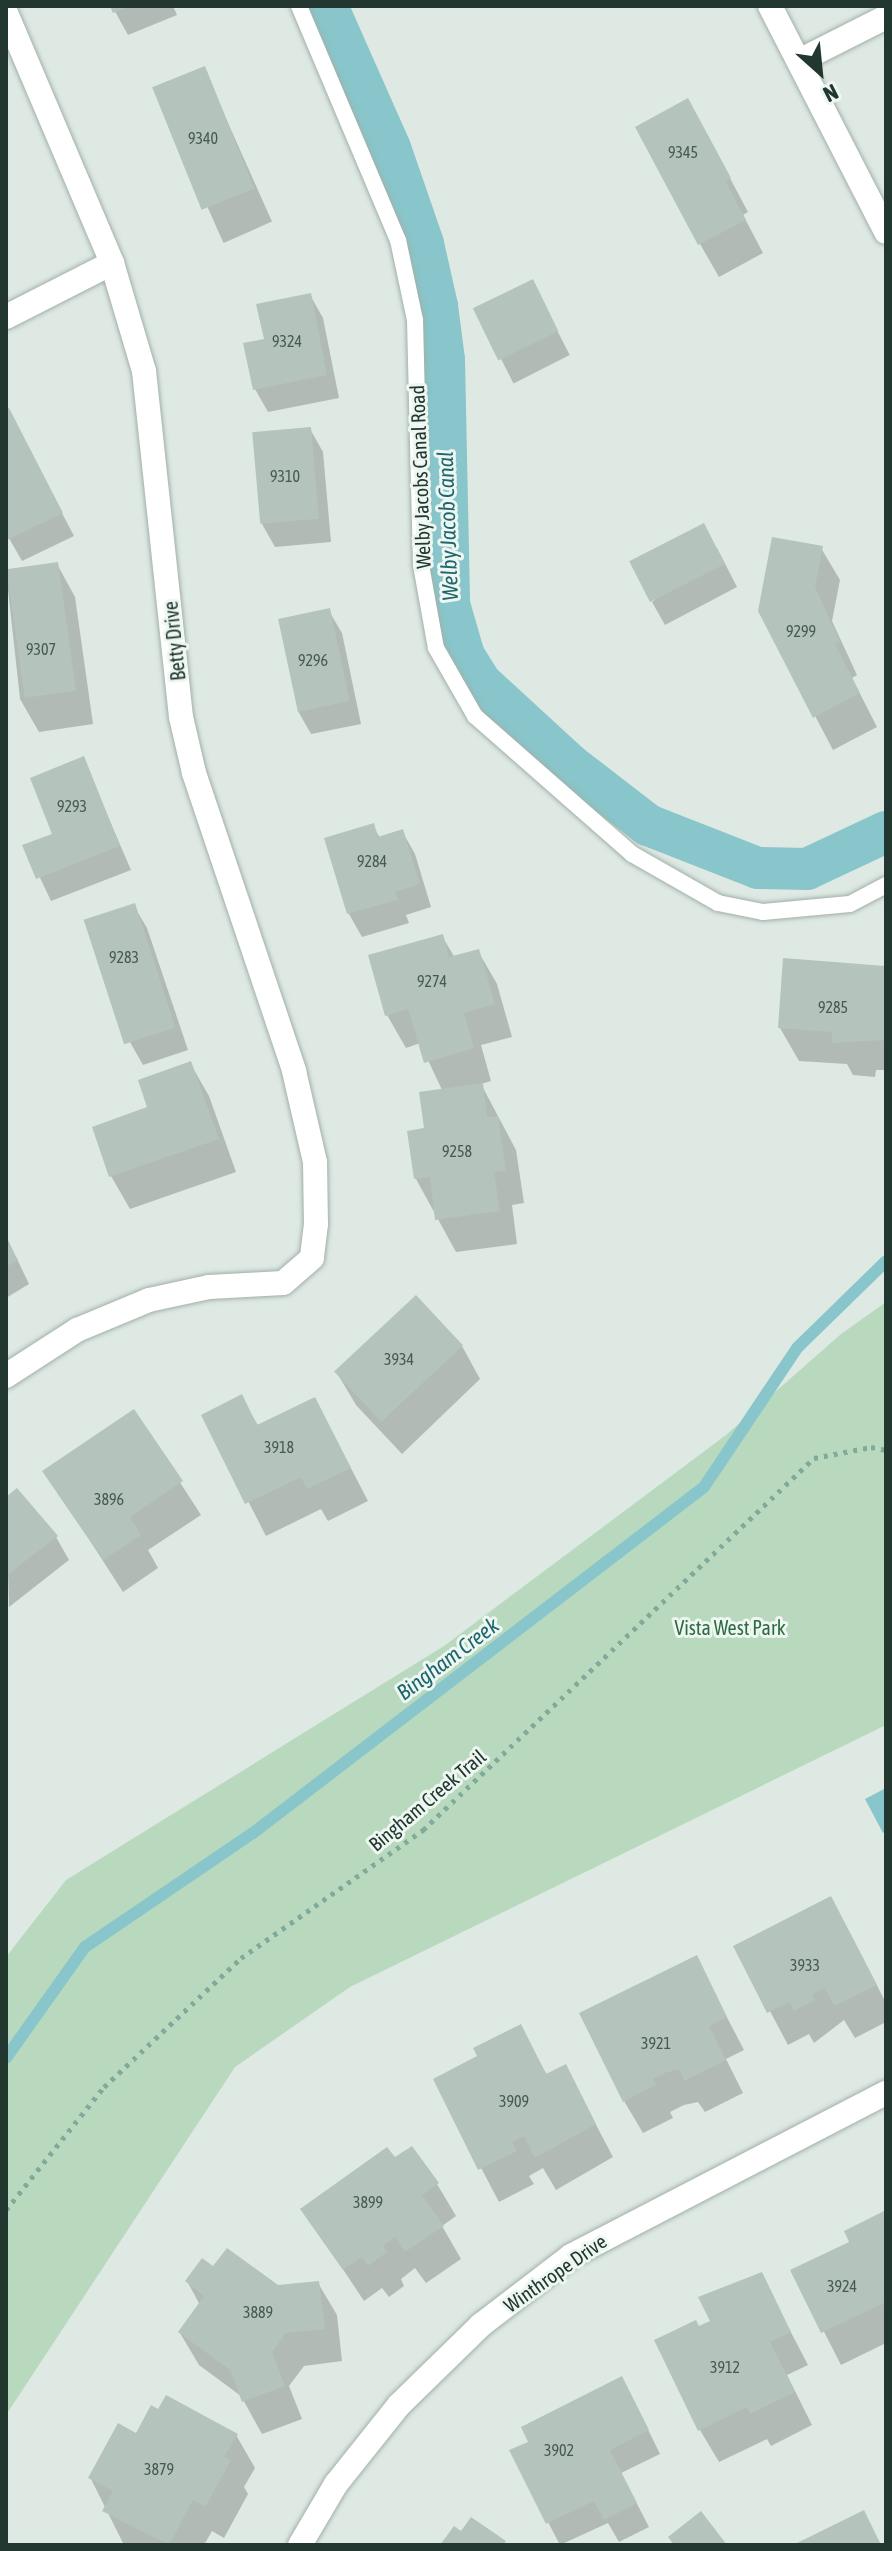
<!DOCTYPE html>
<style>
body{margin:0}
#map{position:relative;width:892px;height:2551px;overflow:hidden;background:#dee9e3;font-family:"Asap Condensed",sans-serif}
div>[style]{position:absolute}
.green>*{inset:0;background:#b8d9be}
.water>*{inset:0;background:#88c6cb}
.shadow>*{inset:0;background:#0003;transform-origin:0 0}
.stream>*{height:12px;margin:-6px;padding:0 6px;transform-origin:6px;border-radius:6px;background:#88c6cb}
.canal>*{height:42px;margin:-21px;padding:0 21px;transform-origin:21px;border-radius:21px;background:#88c6cb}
.building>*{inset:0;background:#b4c3bc;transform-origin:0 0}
.path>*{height:5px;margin-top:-2.5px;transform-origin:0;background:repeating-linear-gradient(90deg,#80aa9a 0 4px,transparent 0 10px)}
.roads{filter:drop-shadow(0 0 2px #a2b0a9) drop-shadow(0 0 2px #a2b0a9)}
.service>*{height:16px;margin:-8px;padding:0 8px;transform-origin:8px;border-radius:8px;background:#fff}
.minor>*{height:24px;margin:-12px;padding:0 12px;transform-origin:12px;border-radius:12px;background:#fff}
.secondary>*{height:24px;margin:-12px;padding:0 12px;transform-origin:12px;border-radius:12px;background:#fff}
span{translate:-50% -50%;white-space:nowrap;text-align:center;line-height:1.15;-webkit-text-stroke:6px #eef6f1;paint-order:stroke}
.number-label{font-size:16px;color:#465a52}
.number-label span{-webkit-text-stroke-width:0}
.street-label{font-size:20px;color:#21372f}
.park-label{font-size:20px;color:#2e6b41}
.water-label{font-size:22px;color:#1f676e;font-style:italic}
.frame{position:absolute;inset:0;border:8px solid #21372f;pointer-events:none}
.north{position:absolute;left:780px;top:32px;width:80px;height:80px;-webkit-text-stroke:6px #eef6f1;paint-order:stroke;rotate:153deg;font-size:22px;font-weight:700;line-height:32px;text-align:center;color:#21372f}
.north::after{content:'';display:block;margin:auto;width:28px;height:36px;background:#21372f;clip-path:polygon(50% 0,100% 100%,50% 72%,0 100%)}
</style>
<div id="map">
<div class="green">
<i style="clip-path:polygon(886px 1302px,886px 1725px,350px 1987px,235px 2067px,6px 2415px,6px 1957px,66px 1880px,444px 1646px,726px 1435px,841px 1334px)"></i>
</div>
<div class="water">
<i style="clip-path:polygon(886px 1788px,886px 1831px,883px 1833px,865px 1799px)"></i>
</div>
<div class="shadow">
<i style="clip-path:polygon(112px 6px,173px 6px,177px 15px,128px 35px)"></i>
<i style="left:204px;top:69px;width:167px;height:53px;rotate:66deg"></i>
<i style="clip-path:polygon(706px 133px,748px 212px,743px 215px,763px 253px,719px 277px,700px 244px)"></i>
<i style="left:532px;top:281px;width:83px;height:63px;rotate:63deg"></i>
<i style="clip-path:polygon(310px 295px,323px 318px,339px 398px,268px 412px,255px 389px,266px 341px)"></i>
<i style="clip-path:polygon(8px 410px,74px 536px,22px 561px,6px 533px)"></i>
<i style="clip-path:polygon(310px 429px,323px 452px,331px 542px,275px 547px,262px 524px)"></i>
<i style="clip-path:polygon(717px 548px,737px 587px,665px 625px,652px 602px)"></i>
<i style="clip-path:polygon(821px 548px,840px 580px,832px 621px,857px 675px,852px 678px,877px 727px,833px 750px,760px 611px)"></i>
<i style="clip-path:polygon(57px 564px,75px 597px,93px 724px,39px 732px,20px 699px,6px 571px)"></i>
<i style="clip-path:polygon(329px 611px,342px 633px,361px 724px,311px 734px,298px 711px)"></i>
<i style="clip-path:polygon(83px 759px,131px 870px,51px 901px,25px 846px,54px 835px)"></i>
<i style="clip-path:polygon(373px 826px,380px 838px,402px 831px,415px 854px,431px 907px,406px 915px,409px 923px,362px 937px,349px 914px,327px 840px)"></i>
<i style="clip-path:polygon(134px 906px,147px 928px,188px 1050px,143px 1065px,130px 1042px)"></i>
<i style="clip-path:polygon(442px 936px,455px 958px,478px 951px,497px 984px,512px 1037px,481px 1045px,491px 1081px,481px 1084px,516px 1150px,524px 1203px,512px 1205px,517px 1244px,456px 1252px,416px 1179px,442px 1090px,420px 1043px,406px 1048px,387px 1015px)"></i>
<i style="clip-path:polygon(883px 968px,886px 1070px,876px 1070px,875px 1077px,853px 1075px,847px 1064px,799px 1061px,780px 1028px)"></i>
<i style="clip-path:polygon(190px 1063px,209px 1096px,236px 1172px,130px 1209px,111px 1176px,94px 1128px,150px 1108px)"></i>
<i style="clip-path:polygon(6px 1236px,29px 1284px,6px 1298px)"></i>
<i style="clip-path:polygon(462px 1346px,480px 1379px,402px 1454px,356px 1405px,337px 1373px)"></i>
<i style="clip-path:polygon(241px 1397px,259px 1427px,315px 1399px,368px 1501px,328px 1521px,321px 1509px,266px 1536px,204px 1415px)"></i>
<i style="clip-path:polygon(134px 1411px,201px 1515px,148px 1550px,158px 1568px,123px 1592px,45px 1471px)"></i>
<i style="clip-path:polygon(6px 1500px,56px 1537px,69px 1560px,9px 1607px)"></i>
<i style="clip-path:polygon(849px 1931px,886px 2003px,886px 2022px,855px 2038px,844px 2020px,814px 2043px,809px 2034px,788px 2045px,736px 1947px)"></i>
<i style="clip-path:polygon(696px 1958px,744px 2050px,726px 2059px,743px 2093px,705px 2112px,698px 2102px,684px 2105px,670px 2112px,673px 2118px,643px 2133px,624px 2101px)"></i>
<i style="clip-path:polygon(520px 2026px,547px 2075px,565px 2066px,613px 2157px,556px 2190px,543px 2168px,529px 2176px,534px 2184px,499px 2202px,435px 2080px,480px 2057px)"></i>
<i style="clip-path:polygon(395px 2160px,437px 2184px,456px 2216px,442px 2226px,461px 2259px,426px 2283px,415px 2268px,401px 2279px,404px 2286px,389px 2297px,382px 2288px,364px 2301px,303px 2209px)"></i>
<i style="clip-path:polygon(886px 2212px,886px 2343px,841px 2365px,793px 2271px,852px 2243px)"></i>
<i style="clip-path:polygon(761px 2275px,808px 2365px,787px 2375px,812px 2425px,771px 2446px,767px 2439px,719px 2462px,700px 2430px,712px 2322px)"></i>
<i style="clip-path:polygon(187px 2281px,277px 2287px,318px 2283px,337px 2315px,342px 2361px,304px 2366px,289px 2386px,302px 2419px,262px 2434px,241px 2396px,199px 2365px,180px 2333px,200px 2305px)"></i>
<i style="clip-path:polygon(634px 2401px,660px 2454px,621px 2473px,649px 2527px,619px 2542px,608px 2523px,560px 2545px,511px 2451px)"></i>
<i style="clip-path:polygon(137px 2435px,236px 2435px,255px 2468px,244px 2487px,248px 2494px,224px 2538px,212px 2531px,204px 2545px,123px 2543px,90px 2477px)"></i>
</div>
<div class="stream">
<i style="left:6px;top:2058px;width:136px;rotate:-54.6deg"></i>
<i style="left:85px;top:1947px;width:203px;rotate:-34.2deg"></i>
<i style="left:253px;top:1833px;width:568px;rotate:-37.49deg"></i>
<i style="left:704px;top:1487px;width:167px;rotate:-56.2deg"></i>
<i style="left:797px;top:1348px;width:124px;rotate:-44.3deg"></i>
</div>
<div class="canal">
<i style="left:327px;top:6px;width:155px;rotate:66.1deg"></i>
<i style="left:390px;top:148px;width:102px;rotate:71deg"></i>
<i style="left:423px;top:244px;width:64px;rotate:77.3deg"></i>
<i style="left:437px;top:306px;width:54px;rotate:82.6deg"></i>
<i style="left:444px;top:360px;width:244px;rotate:88.8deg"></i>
<i style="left:449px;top:604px;width:54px;rotate:73.9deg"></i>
<i style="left:464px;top:656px;width:32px;rotate:58deg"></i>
<i style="left:481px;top:683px;width:120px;rotate:42.6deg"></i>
<i style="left:569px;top:764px;width:100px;rotate:37.7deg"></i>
<i style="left:648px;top:825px;width:118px;rotate:21.4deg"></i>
<i style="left:758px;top:868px;width:49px;rotate:1.2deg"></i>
<i style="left:807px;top:869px;width:87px;rotate:-25.1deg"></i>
</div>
<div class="building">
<i style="clip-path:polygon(110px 6px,130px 6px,113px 13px)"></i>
<i style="left:205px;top:66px;width:132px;height:57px;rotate:68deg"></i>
<i style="clip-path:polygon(688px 98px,731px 178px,726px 182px,746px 220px,698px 245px,635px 127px)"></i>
<i style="left:533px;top:279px;width:58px;height:67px;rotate:64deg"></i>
<i style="clip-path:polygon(311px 293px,327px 375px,253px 390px,243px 343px,264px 339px,256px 304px)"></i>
<i style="clip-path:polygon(9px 408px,63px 513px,7px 540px,6px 409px)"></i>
<i style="left:311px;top:427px;width:92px;height:59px;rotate:85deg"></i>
<i style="left:704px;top:523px;width:46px;height:84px;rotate:63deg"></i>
<i style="clip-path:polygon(772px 537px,823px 546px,815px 587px,840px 642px,835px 644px,860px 693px,813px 718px,758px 611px)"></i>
<i style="left:58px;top:562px;width:130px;height:52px;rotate:82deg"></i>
<i style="left:330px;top:608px;width:95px;height:53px;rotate:78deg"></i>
<i style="clip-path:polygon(84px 756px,120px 846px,36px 879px,22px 845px,52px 834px,30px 778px)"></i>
<i style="clip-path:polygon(374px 823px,378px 837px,403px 829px,420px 884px,395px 892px,398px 900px,347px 914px,324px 838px)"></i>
<i style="left:135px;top:903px;width:131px;height:54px;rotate:72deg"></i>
<i style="clip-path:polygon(443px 934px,449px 957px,479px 949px,495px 1004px,464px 1013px,474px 1048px,424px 1063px,408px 1009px,385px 1016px,368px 955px)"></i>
<i style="clip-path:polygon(783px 958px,885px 966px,886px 1040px,832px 1043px,832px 1032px,778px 1028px)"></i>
<i style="clip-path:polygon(191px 1061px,219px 1139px,109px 1177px,92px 1127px,147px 1107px,138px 1080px)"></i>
<i style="clip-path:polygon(483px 1083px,487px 1117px,498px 1116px,506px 1171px,494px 1172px,500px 1211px,435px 1220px,430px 1177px,414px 1179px,407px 1131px,424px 1128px,419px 1092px)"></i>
<i style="clip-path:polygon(6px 1240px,18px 1260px,6px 1267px)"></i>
<i style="left:416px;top:1295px;width:69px;height:112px;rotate:47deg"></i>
<i style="clip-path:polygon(242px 1394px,257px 1425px,315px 1397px,351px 1468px,307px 1489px,301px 1477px,245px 1504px,201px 1415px)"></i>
<i style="clip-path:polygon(134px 1409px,183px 1481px,130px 1517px,141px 1535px,103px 1560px,42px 1471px)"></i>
<i style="clip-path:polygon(17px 1488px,58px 1536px,6px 1576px,6px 1497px)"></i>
<i style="clip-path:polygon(831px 1896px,877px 1985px,834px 2006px,825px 1988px,812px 1994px,815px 2000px,794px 2011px,789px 2002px,767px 2013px,733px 1946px)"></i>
<i style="clip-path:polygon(697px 1955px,727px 2017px,709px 2026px,726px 2060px,684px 2081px,679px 2069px,665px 2073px,653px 2079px,656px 2085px,623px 2102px,579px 2013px)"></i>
<i style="clip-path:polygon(521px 2024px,546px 2074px,566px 2064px,596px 2124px,535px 2158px,524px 2136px,512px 2142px,517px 2151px,478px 2170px,433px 2079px,477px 2056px,473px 2048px)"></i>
<i style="clip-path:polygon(412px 2146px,439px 2183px,422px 2195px,444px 2226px,405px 2252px,395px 2237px,383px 2246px,387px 2252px,368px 2266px,362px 2257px,343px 2270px,300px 2209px,387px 2147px,395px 2157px)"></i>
<i style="clip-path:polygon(886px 2210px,886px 2302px,821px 2333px,790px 2270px,849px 2242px,844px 2231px)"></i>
<i style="clip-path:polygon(227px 2248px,278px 2285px,319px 2281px,325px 2329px,286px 2333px,272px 2352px,285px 2386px,242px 2402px,230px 2370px,178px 2332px,204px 2296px,185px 2281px,202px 2258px,213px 2266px)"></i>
<i style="clip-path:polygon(762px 2272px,791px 2332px,770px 2342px,795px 2392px,750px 2414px,747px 2407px,698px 2431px,654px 2340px,696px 2320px,699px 2326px,710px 2321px,698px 2297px)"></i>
<i style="clip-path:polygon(622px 2376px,649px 2430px,610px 2450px,637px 2503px,604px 2520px,594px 2501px,546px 2524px,509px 2450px,528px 2442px,521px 2427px)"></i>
<i style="clip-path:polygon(166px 2395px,238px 2434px,224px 2457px,231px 2460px,206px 2506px,193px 2500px,169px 2545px,102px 2511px,113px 2491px,88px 2478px,118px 2423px,136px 2433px,151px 2405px,158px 2409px)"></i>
<i style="clip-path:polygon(864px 2510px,881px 2545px,793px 2545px)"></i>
<i style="clip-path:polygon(701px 2511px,727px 2545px,674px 2545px,668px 2537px)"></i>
<i style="clip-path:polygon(471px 2517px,506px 2541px,503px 2545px,440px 2545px,454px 2526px,461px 2531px)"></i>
</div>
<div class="path">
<i style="left:6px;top:2210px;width:157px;rotate:-51.5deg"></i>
<i style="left:104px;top:2087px;width:188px;rotate:-43.3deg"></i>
<i style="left:241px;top:1958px;width:223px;rotate:-35.1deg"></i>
<i style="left:423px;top:1830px;width:540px;rotate:-43.57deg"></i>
<i style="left:814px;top:1458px;width:58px;rotate:-10.9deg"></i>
<i style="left:871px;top:1447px;width:15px;rotate:11deg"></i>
</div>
<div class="roads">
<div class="service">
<i style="left:299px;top:6px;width:254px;rotate:67.1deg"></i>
<i style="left:398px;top:240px;width:82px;rotate:78deg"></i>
<i style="left:415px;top:320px;width:245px;rotate:88.6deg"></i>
<i style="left:421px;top:565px;width:84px;rotate:79.8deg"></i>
<i style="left:436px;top:648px;width:78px;rotate:60.2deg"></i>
<i style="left:475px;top:716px;width:209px;rotate:41.3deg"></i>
<i style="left:632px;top:854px;width:99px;rotate:29.7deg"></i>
<i style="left:718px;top:903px;width:46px;rotate:11.3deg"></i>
<i style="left:763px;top:912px;width:87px;rotate:-5.3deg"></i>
<i style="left:850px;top:904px;width:41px;rotate:-27.8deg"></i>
</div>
<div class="minor">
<i style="left:6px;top:13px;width:272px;rotate:67deg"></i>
<i style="left:112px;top:263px;width:113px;rotate:73.5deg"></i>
<i style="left:144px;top:371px;width:348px;rotate:83.9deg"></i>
<i style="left:181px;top:717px;width:57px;rotate:76.9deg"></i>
<i style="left:194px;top:773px;width:314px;rotate:71.4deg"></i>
<i style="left:294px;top:1071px;width:93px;rotate:77deg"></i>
<i style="left:315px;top:1162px;width:62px;rotate:89.1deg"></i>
<i style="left:316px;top:1224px;width:34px;rotate:97deg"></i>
<i style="left:312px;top:1258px;width:38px;rotate:139deg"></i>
<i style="left:283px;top:1283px;width:74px;rotate:176.9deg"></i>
<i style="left:209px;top:1287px;width:61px;rotate:167.8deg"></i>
<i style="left:149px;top:1300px;width:78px;rotate:157.4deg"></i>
<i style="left:77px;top:1330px;width:85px;rotate:147.1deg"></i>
<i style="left:799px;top:61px;width:97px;rotate:-26.8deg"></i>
<i style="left:6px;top:317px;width:119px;rotate:-27deg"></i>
<i style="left:300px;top:2545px;width:71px;rotate:-59.5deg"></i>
<i style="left:336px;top:2484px;width:101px;rotate:-51.4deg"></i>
<i style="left:399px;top:2405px;width:115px;rotate:-44.3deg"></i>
<i style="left:481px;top:2325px;width:113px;rotate:-37.5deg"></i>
<i style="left:571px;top:2256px;width:355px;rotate:-27.4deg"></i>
</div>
<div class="secondary">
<i style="left:770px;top:6px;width:254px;rotate:62.8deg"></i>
</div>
</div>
<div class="number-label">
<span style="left:203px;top:138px">9340</span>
<span style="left:683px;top:152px">9345</span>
<span style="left:287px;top:341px">9324</span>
<span style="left:285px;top:476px">9310</span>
<span style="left:801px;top:631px">9299</span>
<span style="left:41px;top:649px">9307</span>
<span style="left:313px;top:660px">9296</span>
<span style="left:72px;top:806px">9293</span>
<span style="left:372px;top:861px">9284</span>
<span style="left:124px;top:957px">9283</span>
<span style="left:432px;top:981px">9274</span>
<span style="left:833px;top:1007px">9285</span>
<span style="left:457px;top:1151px">9258</span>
<span style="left:399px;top:1359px">3934</span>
<span style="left:279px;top:1447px">3918</span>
<span style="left:109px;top:1499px">3896</span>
<span style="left:805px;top:1965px">3933</span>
<span style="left:656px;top:2043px">3921</span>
<span style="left:514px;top:2101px">3909</span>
<span style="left:368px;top:2202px">3899</span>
<span style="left:842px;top:2286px">3924</span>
<span style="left:258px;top:2312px">3889</span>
<span style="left:725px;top:2367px">3912</span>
<span style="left:559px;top:2450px">3902</span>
<span style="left:159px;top:2469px">3879</span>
</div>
<div class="street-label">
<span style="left:420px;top:477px;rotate:-92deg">Welby Jacobs Canal Road</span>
<span style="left:174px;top:641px;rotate:-96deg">Betty Drive</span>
<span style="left:427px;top:1800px;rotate:-40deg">Bingham Creek Trail</span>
<span style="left:555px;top:2273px;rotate:-35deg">Winthrope Drive</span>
</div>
<div class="park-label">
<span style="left:730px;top:1627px">Vista West Park</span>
</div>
<div class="water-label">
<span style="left:448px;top:526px;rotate:-92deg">Welby Jacob Canal</span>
<span style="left:448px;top:1659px;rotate:-37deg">Bingham Creek</span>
</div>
<div class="frame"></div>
<div class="north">N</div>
</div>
